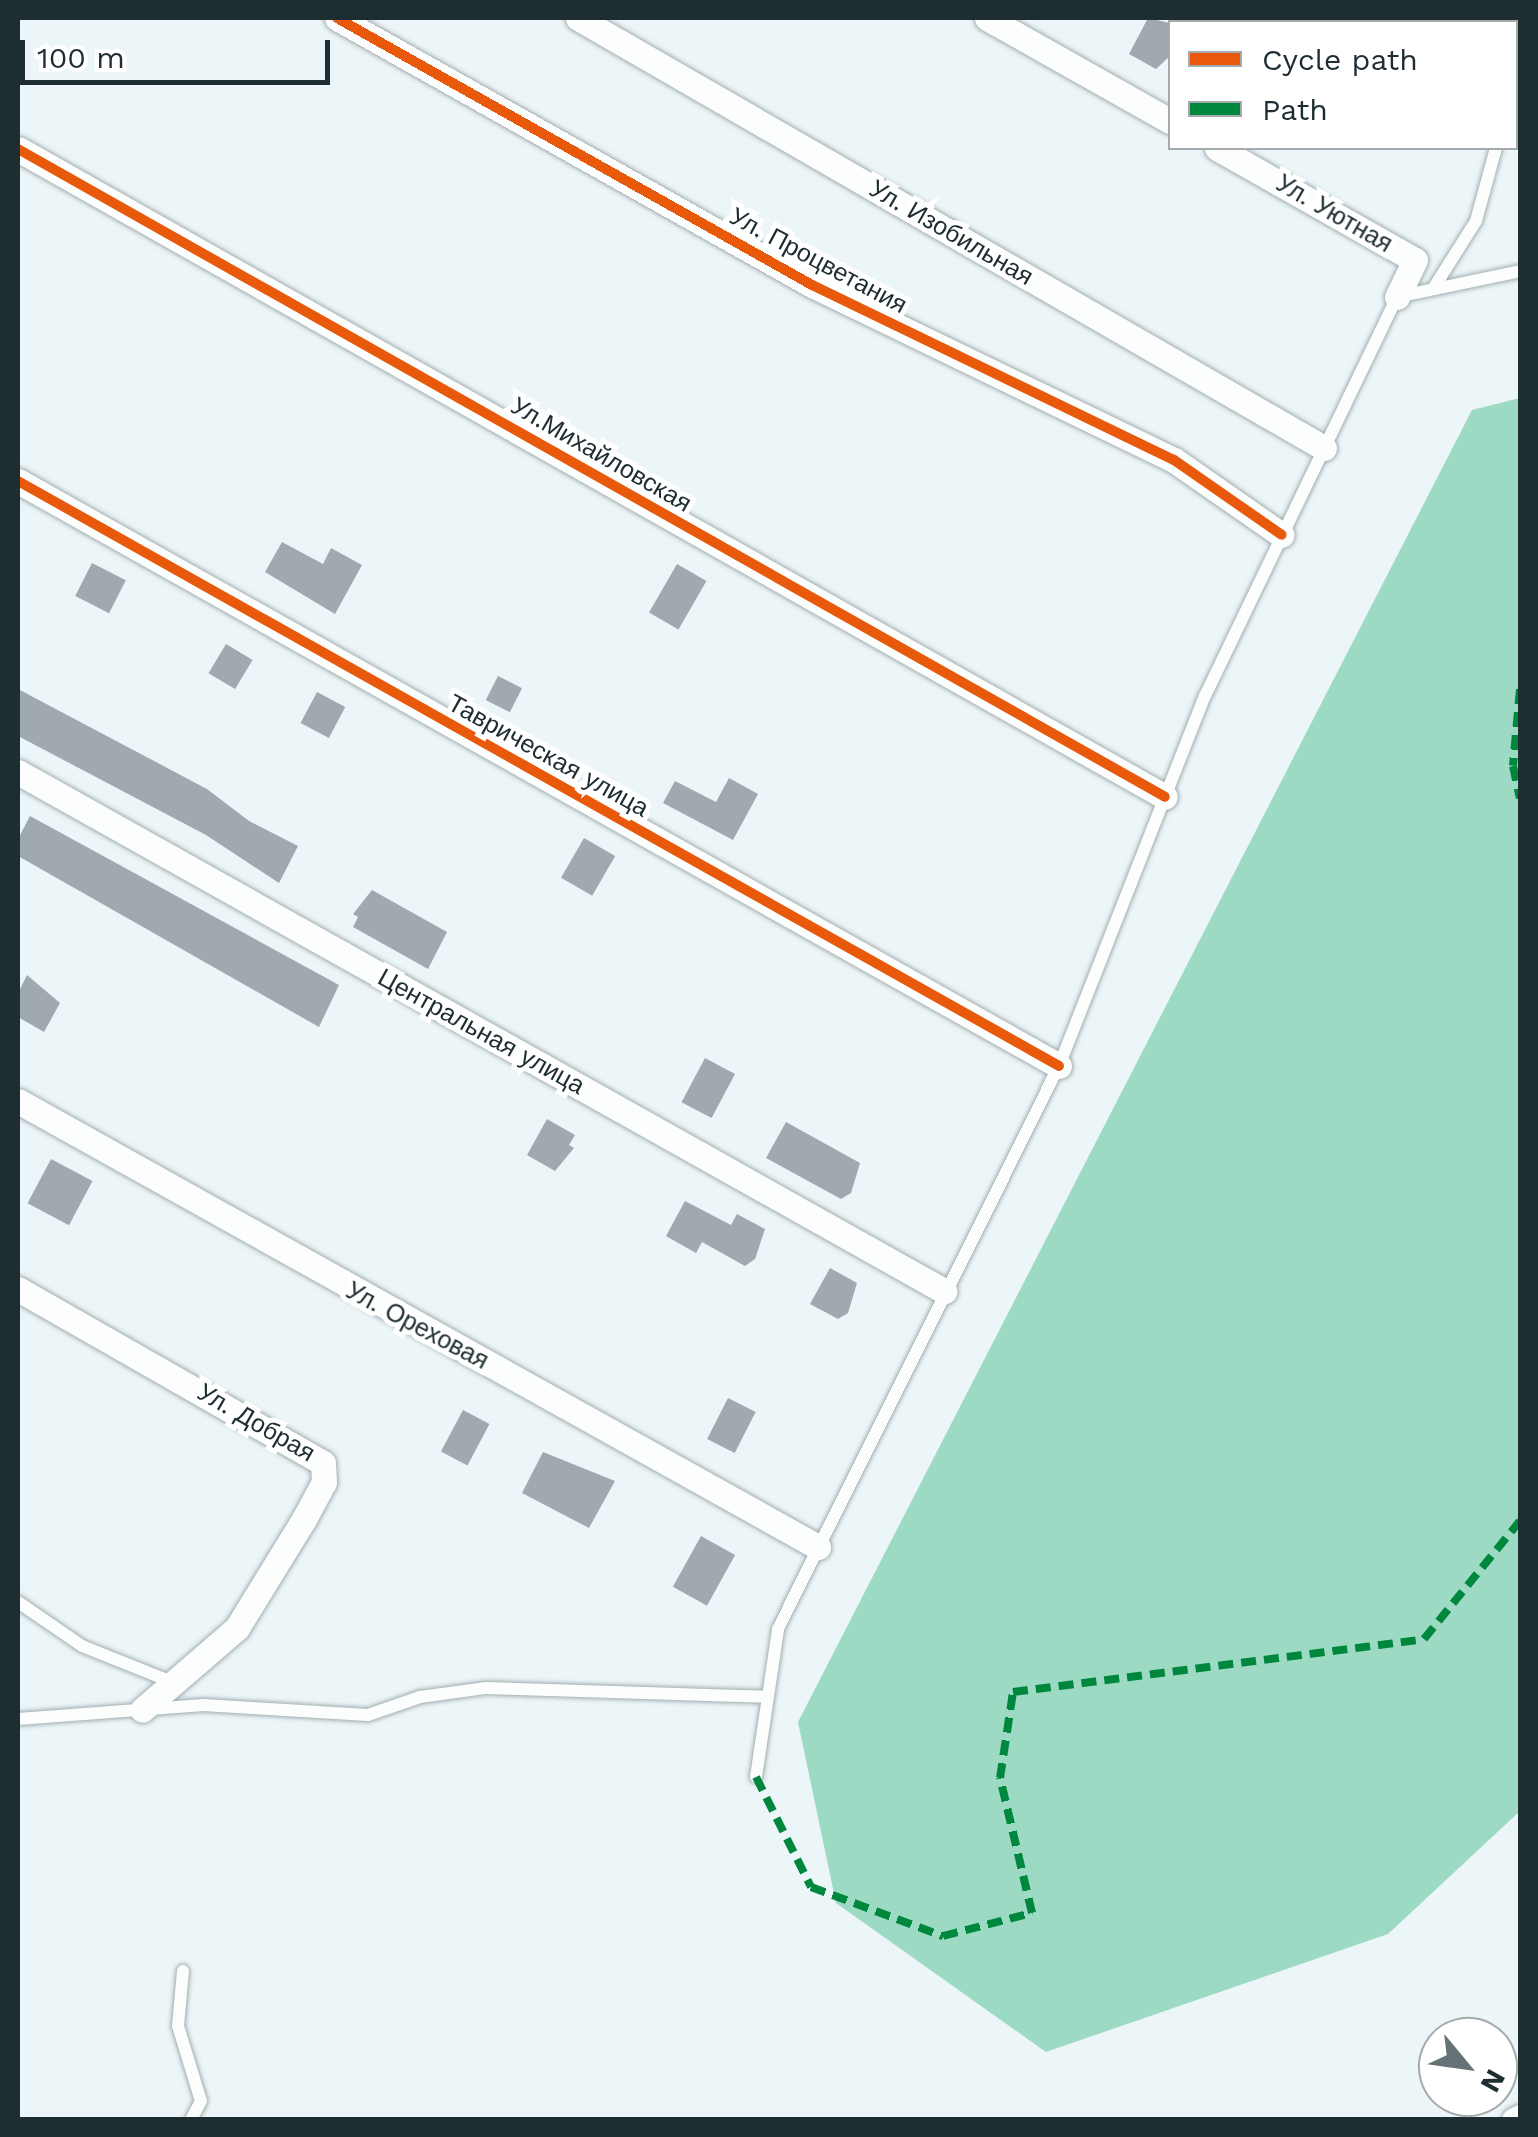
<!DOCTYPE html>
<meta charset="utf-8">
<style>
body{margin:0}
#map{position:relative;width:1538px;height:2137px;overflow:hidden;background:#ecf5f8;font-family:"Work Sans",sans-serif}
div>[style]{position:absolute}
.forest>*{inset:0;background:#9ddac4}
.building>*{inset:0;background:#a0a9af;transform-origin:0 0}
.roads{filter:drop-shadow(0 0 2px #a2aeb0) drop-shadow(0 0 2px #a2aeb0)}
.service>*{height:12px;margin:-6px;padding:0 6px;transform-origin:6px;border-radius:6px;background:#fcfefe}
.minor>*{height:25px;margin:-12.5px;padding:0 12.5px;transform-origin:12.5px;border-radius:12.5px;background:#fcfefe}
.quiet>*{height:8px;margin-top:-4px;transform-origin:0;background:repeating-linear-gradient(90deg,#00873e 0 15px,transparent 0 23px)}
.cycleway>*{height:10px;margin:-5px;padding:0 5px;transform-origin:5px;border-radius:5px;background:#e8590c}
span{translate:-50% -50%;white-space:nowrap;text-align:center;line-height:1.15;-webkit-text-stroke:10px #fff;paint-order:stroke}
.street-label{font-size:25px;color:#1d2d32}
.frame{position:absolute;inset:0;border:20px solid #1d2d32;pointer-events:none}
.legend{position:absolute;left:1168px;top:20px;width:350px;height:130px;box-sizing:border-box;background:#fff;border:2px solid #a5abad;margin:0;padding:12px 18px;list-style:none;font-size:30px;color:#1d2d32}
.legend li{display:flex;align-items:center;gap:20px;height:50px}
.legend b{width:50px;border:2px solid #a5abad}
.north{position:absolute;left:1418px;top:2017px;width:100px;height:100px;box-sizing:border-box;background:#fff;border:2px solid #a5abad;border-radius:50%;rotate:119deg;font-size:28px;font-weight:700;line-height:40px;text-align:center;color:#1d2d32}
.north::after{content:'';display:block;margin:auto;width:35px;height:45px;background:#657377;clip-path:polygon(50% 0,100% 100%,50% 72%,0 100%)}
.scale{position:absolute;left:20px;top:40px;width:310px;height:45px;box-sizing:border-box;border:5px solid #1d2d32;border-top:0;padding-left:12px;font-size:30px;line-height:35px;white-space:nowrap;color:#1d2d32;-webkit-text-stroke:8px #fff;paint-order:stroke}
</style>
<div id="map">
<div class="forest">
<i style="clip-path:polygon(1520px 398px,1520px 1811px,1388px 1934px,1046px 2052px,836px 1903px,798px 1722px,1472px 410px)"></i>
</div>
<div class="building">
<i style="clip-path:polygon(1148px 18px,1170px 23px,1170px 56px,1156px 69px,1129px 54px)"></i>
<i style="clip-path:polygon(282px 542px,323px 564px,331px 548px,362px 565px,335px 614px,265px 572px)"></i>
<i style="left:92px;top:563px;width:38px;height:37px;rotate:27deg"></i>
<i style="left:677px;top:564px;width:34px;height:56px;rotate:30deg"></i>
<i style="left:226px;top:644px;width:31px;height:34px;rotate:31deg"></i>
<i style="left:498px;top:676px;width:27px;height:27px;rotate:27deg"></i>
<i style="clip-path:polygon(18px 689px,207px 789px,249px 821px,298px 846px,279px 883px,206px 835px,18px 736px)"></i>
<i style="left:317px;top:692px;width:32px;height:35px;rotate:28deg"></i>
<i style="clip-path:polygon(729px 778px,758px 794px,733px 840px,663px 803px,675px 781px,716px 802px)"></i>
<i style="clip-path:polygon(30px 816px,339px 985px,319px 1027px,18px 856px,18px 839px)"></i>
<i style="left:584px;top:838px;width:36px;height:46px;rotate:30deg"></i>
<i style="clip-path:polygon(372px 890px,447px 932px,428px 969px,353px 927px,358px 917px,353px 914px)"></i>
<i style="clip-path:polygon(27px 975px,60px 1003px,44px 1032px,18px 1017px,18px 993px)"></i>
<i style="left:705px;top:1058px;width:34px;height:50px;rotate:28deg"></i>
<i style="clip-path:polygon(547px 1119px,575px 1135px,569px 1145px,574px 1148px,555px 1171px,527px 1155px)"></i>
<i style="clip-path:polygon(786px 1122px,860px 1163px,851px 1193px,841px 1199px,766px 1158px)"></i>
<i style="left:51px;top:1159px;width:47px;height:50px;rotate:28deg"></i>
<i style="clip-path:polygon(685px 1201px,731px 1225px,737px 1214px,765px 1229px,755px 1259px,745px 1266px,702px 1242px,696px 1253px,666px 1236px)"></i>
<i style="clip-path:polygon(830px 1268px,857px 1283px,848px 1313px,838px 1319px,810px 1304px)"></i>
<i style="left:728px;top:1398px;width:31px;height:46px;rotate:27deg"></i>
<i style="left:463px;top:1410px;width:30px;height:47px;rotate:28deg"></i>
<i style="clip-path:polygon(543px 1452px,615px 1481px,589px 1528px,522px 1493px)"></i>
<i style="left:701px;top:1536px;width:39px;height:58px;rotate:29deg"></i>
</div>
<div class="roads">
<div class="service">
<i style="left:1516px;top:64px;width:46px;rotate:-90deg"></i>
<i style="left:1433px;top:289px;width:80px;rotate:-57.7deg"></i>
<i style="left:1476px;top:221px;width:76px;rotate:-74.7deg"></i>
<i style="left:18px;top:1602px;width:78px;rotate:34.5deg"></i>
<i style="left:82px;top:1646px;width:97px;rotate:21.8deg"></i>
<i style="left:18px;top:1719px;width:186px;rotate:-4.3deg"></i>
<i style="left:203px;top:1705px;width:165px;rotate:3.5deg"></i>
<i style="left:368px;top:1715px;width:55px;rotate:-19.1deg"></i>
<i style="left:420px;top:1697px;width:67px;rotate:-7.8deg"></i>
<i style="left:486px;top:1688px;width:282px;rotate:1.8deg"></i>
<i style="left:756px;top:1777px;width:150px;rotate:-81.5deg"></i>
<i style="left:778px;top:1629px;width:629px;rotate:-63.48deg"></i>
<i style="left:1059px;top:1066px;width:398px;rotate:-68.5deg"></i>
<i style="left:1205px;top:696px;width:443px;rotate:-64.3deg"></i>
<i style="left:1397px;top:297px;width:126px;rotate:-11.9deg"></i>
<i style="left:183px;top:1971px;width:55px;rotate:95.2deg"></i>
<i style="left:178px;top:2026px;width:78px;rotate:73deg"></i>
<i style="left:201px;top:2101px;width:21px;rotate:118deg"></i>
</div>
<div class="minor">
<i style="left:337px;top:18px;width:545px;rotate:29.34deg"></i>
<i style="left:812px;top:285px;width:402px;rotate:25.8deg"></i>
<i style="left:1174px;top:460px;width:131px;rotate:34.8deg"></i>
<i style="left:578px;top:18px;width:861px;rotate:29.96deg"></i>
<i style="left:987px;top:18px;width:210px;rotate:29.4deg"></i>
<i style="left:1217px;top:148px;width:227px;rotate:29.5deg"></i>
<i style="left:1415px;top:260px;width:41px;rotate:115.9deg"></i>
<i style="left:18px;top:149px;width:1317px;rotate:29.46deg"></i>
<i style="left:18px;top:481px;width:1194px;rotate:29.33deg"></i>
<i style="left:18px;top:772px;width:1062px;rotate:29.27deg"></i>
<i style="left:18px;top:1101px;width:916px;rotate:29.14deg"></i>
<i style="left:18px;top:1289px;width:351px;rotate:29.7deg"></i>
<i style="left:323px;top:1463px;width:19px;rotate:87deg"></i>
<i style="left:324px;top:1482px;width:42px;rotate:118.4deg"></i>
<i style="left:304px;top:1519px;width:128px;rotate:121.6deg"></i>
<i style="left:237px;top:1628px;width:125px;rotate:139.2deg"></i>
<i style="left:1514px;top:2120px;width:7px;rotate:-27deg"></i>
</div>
</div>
<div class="quiet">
<i style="left:1520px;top:689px;width:77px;rotate:95.2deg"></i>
<i style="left:1513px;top:766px;width:33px;rotate:78deg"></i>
<i style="left:756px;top:1777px;width:123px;rotate:63.4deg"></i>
<i style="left:811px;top:1887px;width:141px;rotate:20.4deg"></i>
<i style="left:943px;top:1936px;width:92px;rotate:-14.5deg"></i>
<i style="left:1032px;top:1913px;width:139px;rotate:-103.3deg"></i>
<i style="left:1000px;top:1778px;width:87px;rotate:-81.4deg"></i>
<i style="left:1013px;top:1692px;width:414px;rotate:-7.3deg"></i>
<i style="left:1424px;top:1639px;width:152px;rotate:-50.9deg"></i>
</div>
<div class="cycleway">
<i style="left:337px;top:18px;width:545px;rotate:29.34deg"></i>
<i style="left:812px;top:285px;width:402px;rotate:25.8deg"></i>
<i style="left:1174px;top:460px;width:131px;rotate:34.8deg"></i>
<i style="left:18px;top:149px;width:1317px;rotate:29.46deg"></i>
<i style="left:18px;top:481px;width:1194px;rotate:29.33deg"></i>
</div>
<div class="street-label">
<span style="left:1334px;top:214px;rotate:30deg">Ул. Уютная</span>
<span style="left:951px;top:233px;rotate:30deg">Ул. Изобильная</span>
<span style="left:818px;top:261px;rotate:28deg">Ул. Процветания</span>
<span style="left:601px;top:455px;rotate:30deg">Ул.Михайловская</span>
<span style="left:548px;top:756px;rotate:29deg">Таврическая улица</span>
<span style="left:481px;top:1032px;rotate:29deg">Центральная улица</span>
<span style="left:417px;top:1326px;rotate:28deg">Ул. Ореховая</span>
<span style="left:256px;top:1423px;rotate:30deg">Ул. Добрая</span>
</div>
<div class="frame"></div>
<ul class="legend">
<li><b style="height:12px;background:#e8590c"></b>Cycle path</li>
<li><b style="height:12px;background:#00873e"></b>Path</li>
</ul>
<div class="north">N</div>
<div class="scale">100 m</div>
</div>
